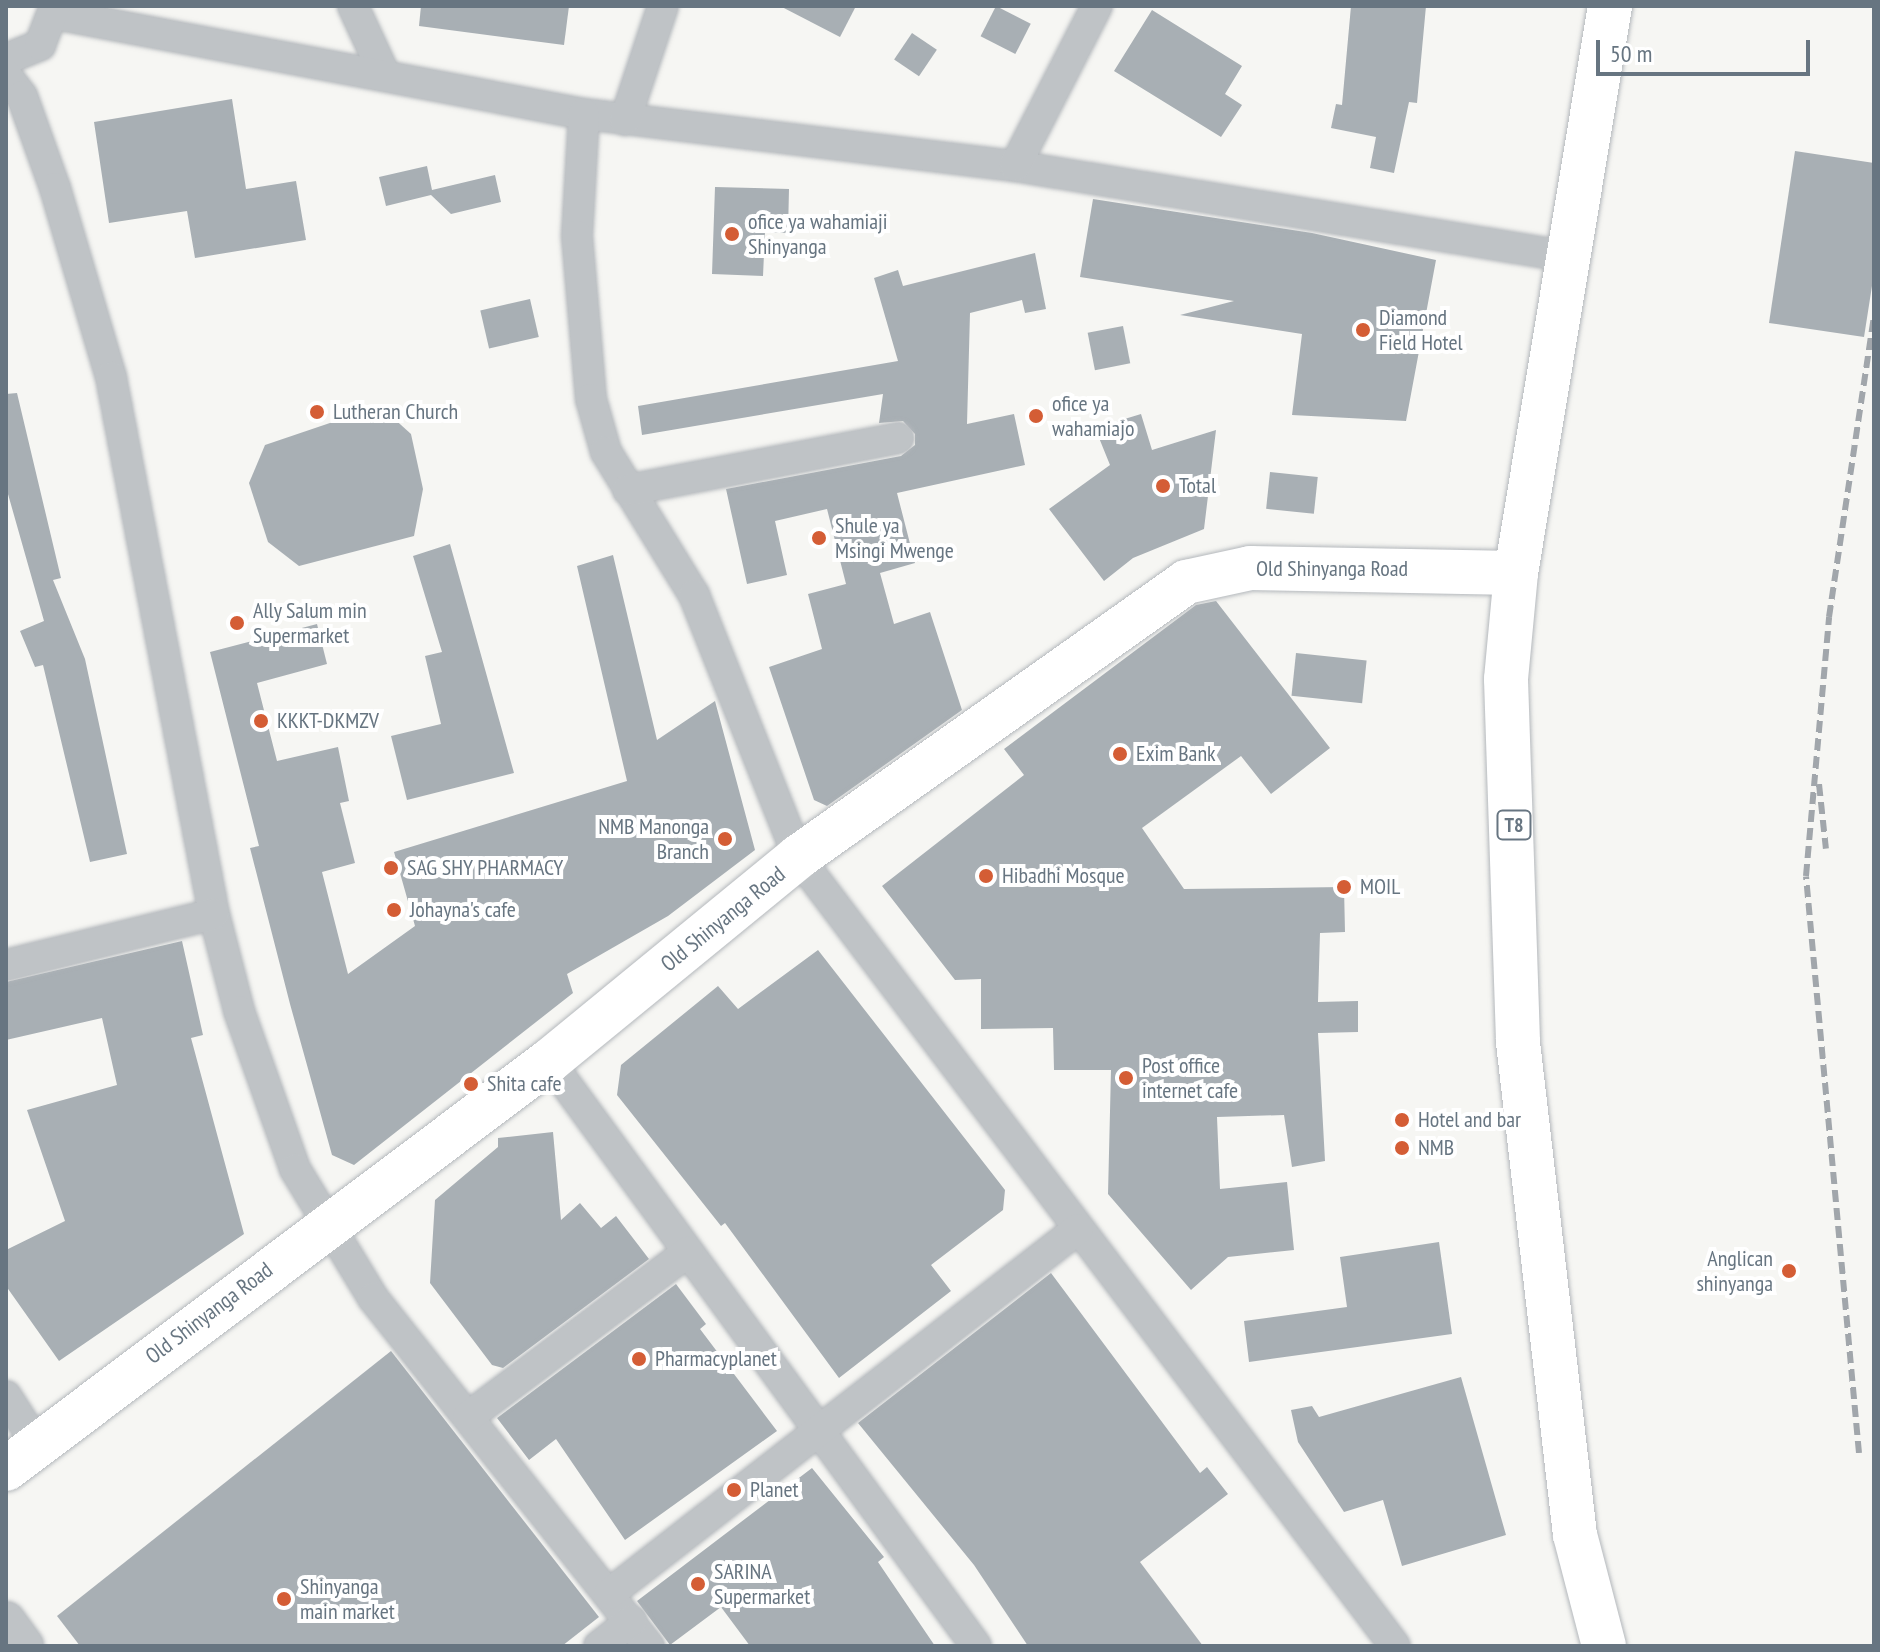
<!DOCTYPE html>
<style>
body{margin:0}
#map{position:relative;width:1880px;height:1652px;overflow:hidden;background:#f6f6f3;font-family:"PT Sans Narrow",sans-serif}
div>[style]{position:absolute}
.building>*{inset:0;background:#a8afb4;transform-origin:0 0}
.roads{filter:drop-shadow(0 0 2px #b4b8bc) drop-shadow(0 0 2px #b4b8bc)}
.minor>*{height:30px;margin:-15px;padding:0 15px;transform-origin:15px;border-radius:15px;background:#bfc3c6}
.tertiary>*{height:38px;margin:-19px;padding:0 19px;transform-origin:19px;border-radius:19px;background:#bfc3c6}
.secondary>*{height:44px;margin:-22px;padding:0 22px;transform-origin:22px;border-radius:22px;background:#fff}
.trunk>*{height:44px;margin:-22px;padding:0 22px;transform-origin:22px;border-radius:22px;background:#fff}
.rail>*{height:6px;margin-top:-3px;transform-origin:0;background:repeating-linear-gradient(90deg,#a1a6ab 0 12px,transparent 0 18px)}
.dots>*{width:22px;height:22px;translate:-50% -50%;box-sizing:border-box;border:4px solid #fff;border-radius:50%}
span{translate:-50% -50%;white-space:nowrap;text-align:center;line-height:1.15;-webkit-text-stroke:8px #fff;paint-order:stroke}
.shield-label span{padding:2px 6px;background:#fff;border:2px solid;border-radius:6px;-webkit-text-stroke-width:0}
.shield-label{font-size:20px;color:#677581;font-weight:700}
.poi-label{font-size:22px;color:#677581}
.left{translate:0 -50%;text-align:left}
.right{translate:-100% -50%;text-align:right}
.street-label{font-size:22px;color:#677581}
.frame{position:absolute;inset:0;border:8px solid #677581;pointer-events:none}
.scale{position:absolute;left:1596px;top:40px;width:214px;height:36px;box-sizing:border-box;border:4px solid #677581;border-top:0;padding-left:10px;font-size:24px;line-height:28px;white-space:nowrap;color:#677581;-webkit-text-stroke:6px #fff;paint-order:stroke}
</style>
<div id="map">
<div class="building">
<i style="clip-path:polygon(421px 6px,569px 6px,564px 45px,419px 26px)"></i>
<i style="clip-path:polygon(780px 6px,856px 6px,840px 37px)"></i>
<i style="left:996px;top:6px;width:39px;height:34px;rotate:27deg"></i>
<i style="clip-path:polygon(1351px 6px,1426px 6px,1417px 103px,1409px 102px,1394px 173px,1370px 168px,1376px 137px,1331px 128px,1336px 104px,1342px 105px)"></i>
<i style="clip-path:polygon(1152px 10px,1242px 66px,1225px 94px,1242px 105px,1221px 137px,1114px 71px)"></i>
<i style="left:912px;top:33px;width:30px;height:32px;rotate:34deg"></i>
<i style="clip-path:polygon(232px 99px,246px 189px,296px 181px,306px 240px,195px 258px,187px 211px,109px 223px,94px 122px)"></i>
<i style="clip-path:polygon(1795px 151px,1874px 163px,1874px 273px,1864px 337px,1769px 323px)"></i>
<i style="clip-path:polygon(427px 166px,432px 190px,495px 175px,501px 202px,451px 214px,431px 195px,386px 206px,379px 177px)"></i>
<i style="clip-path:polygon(715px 187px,789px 189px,788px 233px,765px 232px,763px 276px,712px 274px)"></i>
<i style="clip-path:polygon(1093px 199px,1312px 233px,1436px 260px,1406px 421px,1292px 415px,1302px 334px,1180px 315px,1234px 301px,1080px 277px)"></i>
<i style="clip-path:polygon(1035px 253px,1046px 309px,1025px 313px,1022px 300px,970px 313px,967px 424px,1014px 414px,1025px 465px,897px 493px,915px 563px,880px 573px,894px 624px,930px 612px,962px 710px,827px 806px,814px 800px,769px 667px,822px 649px,808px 594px,846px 584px,827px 509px,775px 521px,787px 575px,747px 584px,726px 489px,901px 456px,915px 445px,915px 434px,903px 421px,879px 423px,883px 394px,642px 435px,638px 406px,898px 361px,874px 278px,898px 270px,903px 286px)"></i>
<i style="left:530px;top:299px;width:39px;height:51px;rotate:77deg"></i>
<i style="left:1123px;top:326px;width:38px;height:36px;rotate:79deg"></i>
<i style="clip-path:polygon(17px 393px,61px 578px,53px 580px,85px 659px,127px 854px,90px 862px,43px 665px,35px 667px,20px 631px,44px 621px,6px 487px,6px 394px)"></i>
<i style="clip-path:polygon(380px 406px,411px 434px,423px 489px,414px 536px,299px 566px,268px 542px,249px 483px,265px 445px)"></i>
<i style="clip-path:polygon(1141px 414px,1152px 450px,1216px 430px,1204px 529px,1133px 558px,1104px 581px,1049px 509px,1110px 465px,1095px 428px)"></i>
<i style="left:1270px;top:472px;width:48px;height:37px;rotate:6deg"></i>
<i style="clip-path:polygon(450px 544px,514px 773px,407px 800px,391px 736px,441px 724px,425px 656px,442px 652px,413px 556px)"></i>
<i style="clip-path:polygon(613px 555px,657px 740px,715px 701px,755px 850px,668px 916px,567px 974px,573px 993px,354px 1165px,332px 1155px,290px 1004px,250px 848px,259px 846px,210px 652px,317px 624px,327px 664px,257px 683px,277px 761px,338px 747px,349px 801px,340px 803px,355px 863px,322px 872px,348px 974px,415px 926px,394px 852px,627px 781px,577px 566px)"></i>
<i style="clip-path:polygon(1216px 601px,1330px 748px,1271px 794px,1241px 756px,1142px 828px,1184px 889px,1344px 887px,1345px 932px,1320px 933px,1318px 1002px,1358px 1001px,1358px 1032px,1318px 1033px,1325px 1161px,1292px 1167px,1284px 1115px,1217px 1117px,1220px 1189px,1287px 1182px,1294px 1250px,1228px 1257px,1191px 1290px,1108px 1194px,1111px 1070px,1054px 1070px,1053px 1028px,981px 1029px,981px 979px,955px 980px,882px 886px,1024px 775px,1004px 749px,1196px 605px)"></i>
<i style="left:1296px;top:653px;width:71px;height:43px;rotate:6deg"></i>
<i style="clip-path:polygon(182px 941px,203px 1035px,191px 1038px,244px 1234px,59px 1361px,6px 1286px,6px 1250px,65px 1221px,27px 1110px,117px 1085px,102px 1018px,6px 1040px,6px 982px)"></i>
<i style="clip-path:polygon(818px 950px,1005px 1190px,1003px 1210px,931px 1265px,951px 1291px,839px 1378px,725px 1223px,721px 1226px,617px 1095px,621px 1065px,718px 986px,738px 1009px)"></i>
<i style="clip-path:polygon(553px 1132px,561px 1220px,580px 1203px,601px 1228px,616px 1216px,649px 1259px,503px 1368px,492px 1365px,430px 1283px,435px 1200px,498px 1147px,498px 1138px)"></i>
<i style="clip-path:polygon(1439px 1242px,1452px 1334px,1249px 1362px,1244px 1321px,1347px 1307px,1340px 1257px)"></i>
<i style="clip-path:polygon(1051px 1273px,1200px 1473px,1207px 1467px,1228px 1494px,1140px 1562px,1203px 1646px,1028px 1646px,974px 1565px,858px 1423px)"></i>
<i style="clip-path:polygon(676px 1284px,706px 1324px,700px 1329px,777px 1431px,625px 1540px,556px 1439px,529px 1460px,497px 1418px)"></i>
<i style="clip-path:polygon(391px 1351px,599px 1617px,562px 1646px,80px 1646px,57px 1616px)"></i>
<i style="clip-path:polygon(1461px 1377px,1506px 1535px,1402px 1566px,1383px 1500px,1344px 1512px,1298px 1442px,1291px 1410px,1312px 1406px,1319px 1417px)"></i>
<i style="clip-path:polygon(812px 1468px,884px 1557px,878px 1562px,935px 1646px,750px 1646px,721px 1607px,670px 1645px,637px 1601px)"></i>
</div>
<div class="roads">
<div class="minor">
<i style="left:353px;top:6px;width:74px;rotate:65.2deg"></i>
<i style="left:55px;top:14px;width:538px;rotate:10.7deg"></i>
<i style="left:584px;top:114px;width:434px;rotate:6.9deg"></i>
<i style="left:1015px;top:166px;width:563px;rotate:9.3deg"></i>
<i style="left:6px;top:59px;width:37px;rotate:-22deg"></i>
<i style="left:40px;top:45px;width:42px;rotate:-69deg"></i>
<i style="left:6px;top:75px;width:26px;rotate:53deg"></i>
<i style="left:22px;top:96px;width:98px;rotate:70.3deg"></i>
<i style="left:55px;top:188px;width:197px;rotate:73.5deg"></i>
<i style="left:111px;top:377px;width:547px;rotate:79.14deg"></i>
<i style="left:214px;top:914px;width:100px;rotate:75.5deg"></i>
<i style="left:239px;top:1011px;width:168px;rotate:70.5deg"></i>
<i style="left:295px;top:1169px;width:151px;rotate:58.8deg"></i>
<i style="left:373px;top:1298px;width:444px;rotate:51.6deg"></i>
<i style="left:584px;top:114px;width:122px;rotate:93.3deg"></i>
<i style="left:577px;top:236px;width:164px;rotate:85.1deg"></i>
<i style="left:591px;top:399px;width:55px;rotate:74.2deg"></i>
<i style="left:606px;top:452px;width:168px;rotate:58.4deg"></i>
<i style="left:694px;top:595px;width:282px;rotate:68.3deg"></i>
<i style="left:798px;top:857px;width:989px;rotate:52.89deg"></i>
<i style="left:625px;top:120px;width:120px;rotate:-71.6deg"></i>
<i style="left:1015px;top:166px;width:180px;rotate:-62.9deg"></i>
<i style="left:628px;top:490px;width:275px;rotate:-10.9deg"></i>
<i style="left:6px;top:965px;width:214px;rotate:-13.8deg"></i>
<i style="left:549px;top:1061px;width:724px;rotate:53.87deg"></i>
<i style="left:6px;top:1396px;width:56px;rotate:57.4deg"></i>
<i style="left:468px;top:1417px;width:275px;rotate:-36.9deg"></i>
<i style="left:609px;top:1594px;width:594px;rotate:-37.89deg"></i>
<i style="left:599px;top:1646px;width:41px;rotate:-38deg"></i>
</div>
<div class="tertiary">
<i style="left:6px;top:1621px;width:31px;rotate:54deg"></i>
</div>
<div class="secondary">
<i style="left:6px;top:1469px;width:679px;rotate:-36.92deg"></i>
<i style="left:549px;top:1061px;width:322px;rotate:-39.3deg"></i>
<i style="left:798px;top:857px;width:476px;rotate:-35.3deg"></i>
<i style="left:1186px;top:582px;width:66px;rotate:-12.3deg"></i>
<i style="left:1250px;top:568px;width:266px;rotate:1.1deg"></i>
</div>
<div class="trunk">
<i style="left:1604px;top:1646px;width:115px;rotate:-104.6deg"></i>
<i style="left:1575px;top:1535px;width:497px;rotate:-96.6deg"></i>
<i style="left:1518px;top:1041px;width:362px;rotate:-91.9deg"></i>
<i style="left:1506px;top:679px;width:106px;rotate:-84.6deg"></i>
<i style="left:1516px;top:573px;width:575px;rotate:-80.59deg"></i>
</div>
</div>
<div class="rail">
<i style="left:1819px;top:784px;width:65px;rotate:83.9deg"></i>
<i style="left:1859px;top:1453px;width:579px;rotate:-95.25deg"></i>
<i style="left:1806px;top:876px;width:260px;rotate:-84.9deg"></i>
<i style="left:1829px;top:617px;width:304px;rotate:-81.5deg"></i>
</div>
<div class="dots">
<i style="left:732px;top:234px;background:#d45d35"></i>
<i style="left:1363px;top:330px;background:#d45d35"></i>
<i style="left:317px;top:412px;background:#d45d35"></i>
<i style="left:1036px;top:416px;background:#d45d35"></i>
<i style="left:1163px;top:486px;background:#d45d35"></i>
<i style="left:819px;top:538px;background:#d45d35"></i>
<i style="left:237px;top:623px;background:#d45d35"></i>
<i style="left:261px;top:721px;background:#d45d35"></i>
<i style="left:1120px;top:754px;background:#d45d35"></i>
<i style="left:725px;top:839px;background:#d45d35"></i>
<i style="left:391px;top:868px;background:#d45d35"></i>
<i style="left:986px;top:876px;background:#d45d35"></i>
<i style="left:1344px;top:887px;background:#d45d35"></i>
<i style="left:394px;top:910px;background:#d45d35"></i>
<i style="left:1126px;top:1078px;background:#d45d35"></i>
<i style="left:471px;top:1084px;background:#d45d35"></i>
<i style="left:1402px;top:1120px;background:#d45d35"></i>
<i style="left:1402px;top:1148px;background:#d45d35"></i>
<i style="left:1789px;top:1271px;background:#d45d35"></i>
<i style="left:639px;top:1359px;background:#d45d35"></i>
<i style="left:734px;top:1490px;background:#d45d35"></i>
<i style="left:698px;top:1584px;background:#d45d35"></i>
<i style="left:284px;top:1599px;background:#d45d35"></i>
</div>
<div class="shield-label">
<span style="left:1514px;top:825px">T8</span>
</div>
<div class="poi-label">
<span class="left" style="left:748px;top:234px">ofice ya wahamiaji<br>Shinyanga</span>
<span class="left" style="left:1379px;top:330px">Diamond<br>Field Hotel</span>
<span class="left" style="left:1052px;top:416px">ofice ya<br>wahamiajo</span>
<span class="left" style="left:333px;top:412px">Lutheran Church</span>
<span class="left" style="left:1179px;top:486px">Total</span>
<span class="left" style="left:835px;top:538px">Shule ya<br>Msingi Mwenge</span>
<span class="left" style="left:253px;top:623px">Ally Salum min<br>Supermarket</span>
<span class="left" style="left:277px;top:721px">KKKT-DKMZV</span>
<span class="left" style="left:1136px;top:754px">Exim Bank</span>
<span class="right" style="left:709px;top:839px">NMB Manonga<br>Branch</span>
<span class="left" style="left:407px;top:868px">SAG SHY PHARMACY</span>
<span class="left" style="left:1002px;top:876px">Hibadhi Mosque</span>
<span class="left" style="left:1360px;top:887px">MOIL</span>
<span class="left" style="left:410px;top:910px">Johayna's cafe</span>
<span class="left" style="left:1142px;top:1078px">Post office<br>internet cafe</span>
<span class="left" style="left:487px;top:1084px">Shita cafe</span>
<span class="left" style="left:1418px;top:1120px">Hotel and bar</span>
<span class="left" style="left:1418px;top:1148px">NMB</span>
<span class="right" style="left:1773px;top:1271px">Anglican<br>shinyanga</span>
<span class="left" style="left:655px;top:1359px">Pharmacyplanet</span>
<span class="left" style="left:750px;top:1490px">Planet</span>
<span class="left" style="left:714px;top:1584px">SARINA<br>Supermarket</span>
<span class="left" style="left:300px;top:1599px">Shinyanga<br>main market</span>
</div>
<div class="street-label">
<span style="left:1332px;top:569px">Old Shinyanga Road</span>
<span style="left:723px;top:919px;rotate:-39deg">Old Shinyanga Road</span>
<span style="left:209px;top:1313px;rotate:-37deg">Old Shinyanga Road</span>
</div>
<div class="frame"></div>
<div class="scale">50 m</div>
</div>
